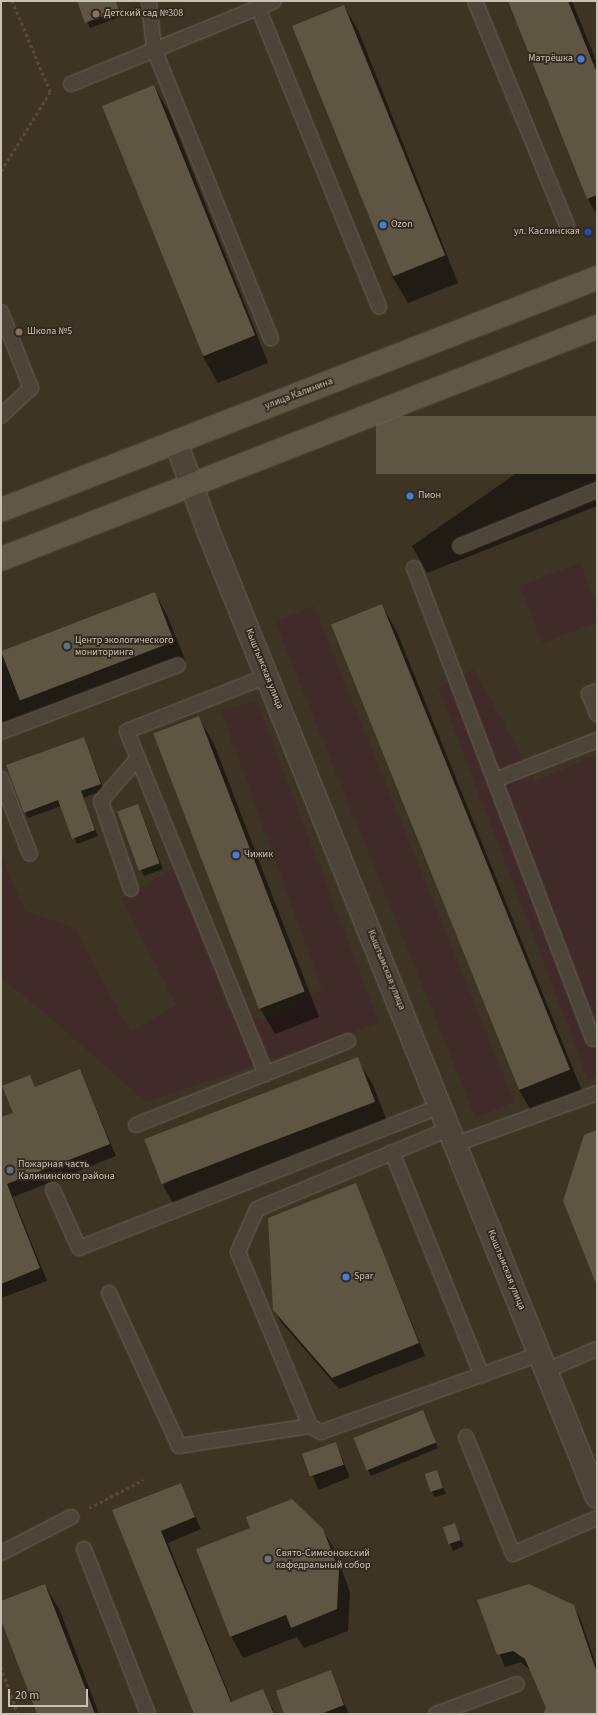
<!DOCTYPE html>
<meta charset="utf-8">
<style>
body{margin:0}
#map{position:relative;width:598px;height:1715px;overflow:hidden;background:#3d3424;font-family:"Source Sans 3",sans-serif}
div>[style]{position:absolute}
.green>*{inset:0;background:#402b28;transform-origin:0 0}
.shadow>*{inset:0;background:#0007;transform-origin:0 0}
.building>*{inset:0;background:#5f5543;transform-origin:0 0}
.path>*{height:2.5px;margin-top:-1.25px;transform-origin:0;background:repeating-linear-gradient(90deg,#5b4744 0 3px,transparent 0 6px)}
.roads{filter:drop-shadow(0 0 1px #6b6356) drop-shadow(0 0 1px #6b6356)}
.lane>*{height:14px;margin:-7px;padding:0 7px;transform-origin:7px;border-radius:7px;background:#4d4538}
.street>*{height:22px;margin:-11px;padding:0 11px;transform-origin:11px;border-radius:11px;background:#4d4538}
.secondary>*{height:22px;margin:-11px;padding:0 11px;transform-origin:11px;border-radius:11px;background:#605846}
.dots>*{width:11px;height:11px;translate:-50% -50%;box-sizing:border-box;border:2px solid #322a1d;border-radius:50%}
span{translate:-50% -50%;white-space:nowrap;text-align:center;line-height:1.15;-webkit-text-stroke:3.5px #322a1d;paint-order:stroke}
.poi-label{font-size:10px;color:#c8c1b4}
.left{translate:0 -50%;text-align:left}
.right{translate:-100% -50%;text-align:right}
.street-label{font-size:10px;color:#c8c1b4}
.frame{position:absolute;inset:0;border:2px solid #c8c1b4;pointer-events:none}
.scale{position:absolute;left:8px;top:1689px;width:80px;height:18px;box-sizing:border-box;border:2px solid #c8c1b4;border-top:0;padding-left:5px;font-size:12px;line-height:14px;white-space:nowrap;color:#c8c1b4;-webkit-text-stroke:3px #322a1d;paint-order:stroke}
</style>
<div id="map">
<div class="green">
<i style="clip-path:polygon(580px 563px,597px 606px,597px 622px,542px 643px,520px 586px)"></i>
<i style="left:314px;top:606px;width:535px;height:42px;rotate:68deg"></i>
<i style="clip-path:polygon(474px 669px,535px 781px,597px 755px,597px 1075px,588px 1079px,438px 687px)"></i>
<i style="clip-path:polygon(257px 701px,379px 1023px,146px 1102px,40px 1009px,1px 978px,1px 855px,25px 911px,75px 928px,130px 1032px,177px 1005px,121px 899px,184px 862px,226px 1007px,264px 1020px,322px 990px,221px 710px)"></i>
</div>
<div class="shadow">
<i style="clip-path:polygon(78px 1px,116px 1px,122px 16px,90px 28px)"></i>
<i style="clip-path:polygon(510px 1px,572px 1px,597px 63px,597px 215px,588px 199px)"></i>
<i style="clip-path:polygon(344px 6px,359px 32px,458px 283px,408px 303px,392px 276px)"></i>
<i style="clip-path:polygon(154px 86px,169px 112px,268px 363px,218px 383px,203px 357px)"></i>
<i style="clip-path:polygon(597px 417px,597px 506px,427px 573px,412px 546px)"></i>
<i style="clip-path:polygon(155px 594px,167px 615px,186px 662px,5px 732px,1px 725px,1px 653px)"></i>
<i style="clip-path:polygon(382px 605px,397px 632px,584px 1096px,534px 1116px,519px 1090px,333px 625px)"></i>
<i style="clip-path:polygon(199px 718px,214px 744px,319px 1017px,275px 1034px,260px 1008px,155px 735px)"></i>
<i style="clip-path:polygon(84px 738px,104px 790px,83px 798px,98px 836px,77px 844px,61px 806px,28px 818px,25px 812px)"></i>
<i style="clip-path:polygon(138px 805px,163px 869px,144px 876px,141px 870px)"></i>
<i style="clip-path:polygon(357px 1059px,373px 1085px,390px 1129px,178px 1212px,163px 1185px)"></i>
<i style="clip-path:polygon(80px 1070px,116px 1156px,13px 1197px,47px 1281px,1px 1298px,1px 1119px,14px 1113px,30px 1077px,36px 1088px)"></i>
<i style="clip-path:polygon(356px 1184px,425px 1356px,339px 1389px,281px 1322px,274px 1309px)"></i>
<i style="clip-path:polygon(426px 1417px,438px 1448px,371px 1476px,354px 1439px)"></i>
<i style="left:336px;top:1443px;width:37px;height:34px;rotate:68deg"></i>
<i style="clip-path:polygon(436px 1471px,446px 1494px,435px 1497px,432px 1492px)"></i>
<i style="clip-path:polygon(181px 1484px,201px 1529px,168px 1543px,232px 1702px,263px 1690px,275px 1714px,195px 1714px,113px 1511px)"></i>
<i style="left:455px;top:1524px;width:24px;height:12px;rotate:68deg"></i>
<i style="clip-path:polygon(251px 1528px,323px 1530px,335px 1551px,350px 1592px,348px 1631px,304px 1648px,297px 1637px,243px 1658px,231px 1636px)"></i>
<i style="clip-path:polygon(45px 1585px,60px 1611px,99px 1714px,38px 1714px,1px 1617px,1px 1602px)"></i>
<i style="clip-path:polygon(478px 1601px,573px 1606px,580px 1618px,597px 1667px,597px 1714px,544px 1714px,547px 1708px,530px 1670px,521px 1662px,505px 1667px)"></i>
<i style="clip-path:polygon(330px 1671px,349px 1714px,286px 1714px)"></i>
</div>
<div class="building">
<i style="clip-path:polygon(77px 1px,116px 1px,119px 10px,85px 23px)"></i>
<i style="clip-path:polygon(508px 1px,568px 1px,597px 73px,597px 195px,587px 199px)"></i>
<i style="left:344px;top:5px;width:270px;height:56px;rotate:68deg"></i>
<i style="left:154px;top:85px;width:270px;height:56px;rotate:68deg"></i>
<i style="left:597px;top:416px;width:58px;height:221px;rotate:90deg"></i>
<i style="left:155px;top:592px;width:53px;height:165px;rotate:69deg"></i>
<i style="left:382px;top:604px;width:502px;height:55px;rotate:68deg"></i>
<i style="left:199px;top:716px;width:295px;height:49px;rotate:69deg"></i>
<i style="clip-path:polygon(84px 737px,101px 784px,81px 791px,95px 830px,72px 839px,58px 800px,24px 813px,6px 765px)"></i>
<i style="left:138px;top:804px;width:63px;height:22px;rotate:70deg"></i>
<i style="left:358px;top:1057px;width:48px;height:229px;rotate:69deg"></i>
<i style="clip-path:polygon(80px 1069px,110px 1144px,7px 1184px,40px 1268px,1px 1284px,1px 1117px,13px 1113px,2px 1086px,30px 1075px,35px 1087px)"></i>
<i style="clip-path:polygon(597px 1130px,597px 1286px,563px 1201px,584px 1135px)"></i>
<i style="clip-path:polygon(356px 1183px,419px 1343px,332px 1378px,273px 1310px,268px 1218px)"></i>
<i style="left:423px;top:1410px;width:35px;height:75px;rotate:68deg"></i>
<i style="left:336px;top:1442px;width:24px;height:36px;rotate:71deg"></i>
<i style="left:437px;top:1470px;width:19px;height:13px;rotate:72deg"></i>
<i style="clip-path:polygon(181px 1483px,195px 1517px,161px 1531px,231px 1702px,263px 1689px,274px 1714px,194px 1714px,112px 1510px)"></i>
<i style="clip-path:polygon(292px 1499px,323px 1529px,339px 1570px,337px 1609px,291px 1628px,286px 1615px,230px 1637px,196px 1549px,250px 1528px,246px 1517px)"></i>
<i style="left:455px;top:1523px;width:18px;height:13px;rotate:71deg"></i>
<i style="clip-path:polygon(45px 1584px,78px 1669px,95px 1714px,37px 1714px,1px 1620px,1px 1601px)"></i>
<i style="clip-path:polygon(529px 1584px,574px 1605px,597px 1673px,597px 1714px,543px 1714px,546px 1708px,525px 1659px,513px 1651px,497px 1655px,477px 1600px)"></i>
<i style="clip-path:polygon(331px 1670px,344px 1705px,321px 1714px,284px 1714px,276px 1691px)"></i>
</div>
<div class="path">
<i style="left:1px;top:171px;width:93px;rotate:-58.2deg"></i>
<i style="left:50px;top:92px;width:99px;rotate:-112.7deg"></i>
<i style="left:89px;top:1508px;width:61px;rotate:-27.4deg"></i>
<i style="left:1px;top:1667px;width:50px;rotate:70.1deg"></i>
</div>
<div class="roads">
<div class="lane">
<i style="left:149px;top:1px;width:48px;rotate:84.1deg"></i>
<i style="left:154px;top:49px;width:312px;rotate:68deg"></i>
<i style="left:475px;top:1px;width:242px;rotate:67.7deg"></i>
<i style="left:258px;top:7px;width:323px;rotate:68deg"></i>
<i style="left:71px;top:84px;width:219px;rotate:-22.2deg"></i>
<i style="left:1px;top:312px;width:82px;rotate:68.5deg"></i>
<i style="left:31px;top:388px;width:41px;rotate:137deg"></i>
<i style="left:460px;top:546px;width:148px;rotate:-22.2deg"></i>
<i style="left:414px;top:568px;width:504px;rotate:69.19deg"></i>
<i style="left:597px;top:691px;width:9px;rotate:159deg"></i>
<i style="left:589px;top:694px;width:22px;rotate:68deg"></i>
<i style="left:1px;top:732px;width:189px;rotate:-20.7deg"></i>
<i style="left:1px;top:779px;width:80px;rotate:68.9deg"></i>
<i style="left:495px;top:780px;width:110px;rotate:-21.4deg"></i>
<i style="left:131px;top:889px;width:93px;rotate:-108.8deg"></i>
<i style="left:101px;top:801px;width:57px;rotate:-49.3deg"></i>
<i style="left:266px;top:1074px;width:370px;rotate:-112.1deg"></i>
<i style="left:127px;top:731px;width:150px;rotate:-21.4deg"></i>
<i style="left:136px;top:1125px;width:228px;rotate:-21.6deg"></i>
<i style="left:449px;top:1129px;width:208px;rotate:157.4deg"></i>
<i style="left:257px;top:1209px;width:47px;rotate:113.8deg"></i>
<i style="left:238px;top:1252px;width:188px;rotate:67.5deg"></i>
<i style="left:310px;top:1426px;width:13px;rotate:29deg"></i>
<i style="left:321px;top:1432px;width:232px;rotate:-19.6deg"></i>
<i style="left:456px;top:1144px;width:150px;rotate:-19.9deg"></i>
<i style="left:392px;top:1152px;width:241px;rotate:68.1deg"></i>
<i style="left:53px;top:1190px;width:64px;rotate:65.9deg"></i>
<i style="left:79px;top:1248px;width:389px;rotate:-21.4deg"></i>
<i style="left:109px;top:1293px;width:168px;rotate:65.4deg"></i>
<i style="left:179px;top:1446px;width:133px;rotate:-8.7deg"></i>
<i style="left:547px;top:1370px;width:54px;rotate:-22.8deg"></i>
<i style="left:466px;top:1437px;width:126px;rotate:68.1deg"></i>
<i style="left:513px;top:1554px;width:91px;rotate:-23.2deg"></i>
<i style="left:84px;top:1549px;width:177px;rotate:68.8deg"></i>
<i style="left:1px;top:1553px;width:79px;rotate:-27.2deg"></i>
<i style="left:436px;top:1714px;width:86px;rotate:-20.3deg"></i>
</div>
<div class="street">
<i style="left:176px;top:442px;width:97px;rotate:70.1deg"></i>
<i style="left:209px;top:533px;width:1039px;rotate:68.08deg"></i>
</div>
<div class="secondary">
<i style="left:1px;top:510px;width:640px;rotate:-21.27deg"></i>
<i style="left:1px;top:559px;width:640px;rotate:-21.27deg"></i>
</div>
</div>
<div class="dots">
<i style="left:96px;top:14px;background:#8d6e63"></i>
<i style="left:581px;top:59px;background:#3f7fe0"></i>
<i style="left:383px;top:225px;background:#3f7fe0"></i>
<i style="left:588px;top:232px;background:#1a4fb4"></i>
<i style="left:19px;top:332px;background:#8d6e63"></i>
<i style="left:410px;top:496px;background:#3f7fe0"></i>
<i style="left:67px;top:646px;background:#5c6f8a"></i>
<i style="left:236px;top:855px;background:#3f7fe0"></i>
<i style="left:10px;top:1170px;background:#5c6f8a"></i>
<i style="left:346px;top:1277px;background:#3f7fe0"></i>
<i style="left:268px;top:1559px;background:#6b7280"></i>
</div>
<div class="poi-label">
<span class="left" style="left:104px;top:14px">Детский сад №308</span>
<span class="right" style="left:573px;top:59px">Матрёшка</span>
<span class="left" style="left:391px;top:225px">Ozon</span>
<span class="right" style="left:580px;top:232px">ул. Каслинская</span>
<span class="left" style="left:27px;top:332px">Школа №5</span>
<span class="left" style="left:418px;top:496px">Пион</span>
<span class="left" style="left:75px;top:646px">Центр экологического<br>мониторинга</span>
<span class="left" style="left:244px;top:855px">Чижик</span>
<span class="left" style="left:18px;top:1170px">Пожарная часть<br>Калининского района</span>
<span class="left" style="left:354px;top:1277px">Spar</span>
<span class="left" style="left:276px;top:1559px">Свято-Симеоновский<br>кафедральный собор</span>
</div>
<div class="street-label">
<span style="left:299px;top:394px;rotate:-21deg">улица Калинина</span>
<span style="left:264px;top:669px;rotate:68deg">Кыштымская улица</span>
<span style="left:386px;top:970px;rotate:68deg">Кыштымская улица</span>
<span style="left:506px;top:1270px;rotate:68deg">Кыштымская улица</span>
</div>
<div class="frame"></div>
<div class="scale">20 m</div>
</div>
